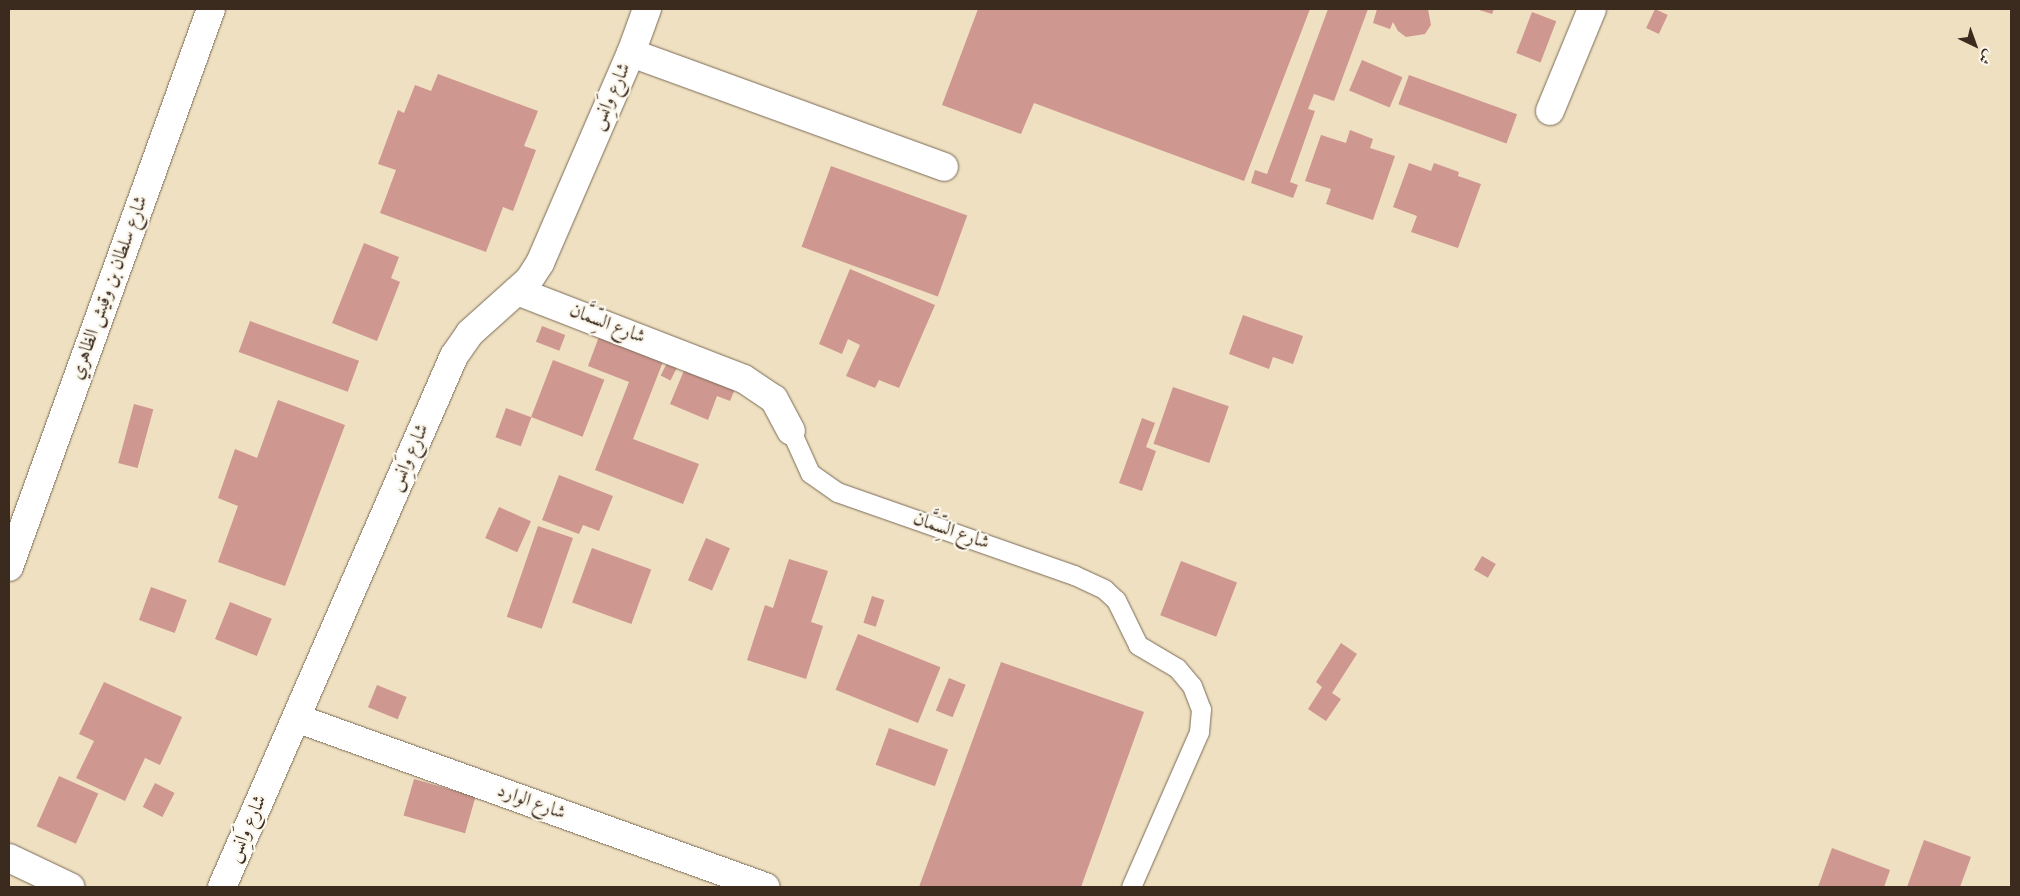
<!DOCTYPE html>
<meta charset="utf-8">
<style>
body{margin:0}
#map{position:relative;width:2020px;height:896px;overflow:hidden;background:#efe0c1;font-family:"Sorts Mill Goudy",Amiri,serif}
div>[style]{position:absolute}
.building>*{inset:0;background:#ce9790;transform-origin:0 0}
.roads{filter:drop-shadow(0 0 1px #7a6a57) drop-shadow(0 0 1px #7a6a57)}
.lane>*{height:19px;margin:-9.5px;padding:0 9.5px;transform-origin:9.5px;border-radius:9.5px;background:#fff}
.street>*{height:28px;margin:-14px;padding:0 14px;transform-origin:14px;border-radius:14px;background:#fff}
span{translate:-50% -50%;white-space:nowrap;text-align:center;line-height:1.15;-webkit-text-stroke:4.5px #fbf7ec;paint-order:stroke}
.street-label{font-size:19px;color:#3b2a1e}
.frame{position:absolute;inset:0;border:10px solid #3b2a1e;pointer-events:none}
.north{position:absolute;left:1950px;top:20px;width:50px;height:50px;-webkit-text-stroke:4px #fbf7ec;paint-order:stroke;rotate:138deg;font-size:14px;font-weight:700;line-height:20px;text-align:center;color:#3b2a1e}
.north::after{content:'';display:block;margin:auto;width:18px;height:22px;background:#3b2a1e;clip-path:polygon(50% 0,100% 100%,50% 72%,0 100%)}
</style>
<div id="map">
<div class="building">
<i style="clip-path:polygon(978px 9px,1310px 9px,1244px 181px,1034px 103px,1021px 134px,942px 105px)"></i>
<i style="clip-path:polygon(1328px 9px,1368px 9px,1334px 101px,1314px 94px,1308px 109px,1315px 111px,1290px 182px,1298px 185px,1293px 198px,1251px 183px,1255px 170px,1267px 174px)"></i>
<i style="clip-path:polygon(1377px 9px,1428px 9px,1431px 25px,1425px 34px,1406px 37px,1398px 31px,1393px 22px,1390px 29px,1373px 23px)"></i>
<i style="clip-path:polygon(1476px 9px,1494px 9px,1492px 14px)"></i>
<i style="left:1655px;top:9px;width:14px;height:21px;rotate:25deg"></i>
<i style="left:1532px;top:12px;width:26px;height:44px;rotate:21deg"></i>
<i style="left:1362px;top:60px;width:44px;height:33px;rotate:23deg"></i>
<i style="clip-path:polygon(438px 74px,538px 111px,524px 146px,536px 150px,513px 211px,503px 207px,486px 252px,380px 213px,396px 170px,378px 164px,398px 110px,404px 113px,415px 85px,431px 91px)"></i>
<i style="left:1409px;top:75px;width:115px;height:31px;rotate:20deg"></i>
<i style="clip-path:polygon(1350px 130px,1373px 139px,1370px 148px,1395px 156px,1373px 220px,1326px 204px,1331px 189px,1305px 181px,1321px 135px,1346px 143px)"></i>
<i style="clip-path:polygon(1409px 163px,1431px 171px,1434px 163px,1459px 172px,1458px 176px,1481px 184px,1458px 248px,1411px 232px,1417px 216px,1393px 207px)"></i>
<i style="left:831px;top:166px;width:145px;height:86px;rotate:20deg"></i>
<i style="clip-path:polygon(364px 243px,399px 257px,391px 278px,400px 282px,377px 341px,332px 323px)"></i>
<i style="clip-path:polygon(850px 269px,935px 305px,899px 388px,879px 380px,875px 388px,846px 376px,860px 345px,848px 339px,842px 354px,819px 344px)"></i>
<i style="clip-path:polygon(1243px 315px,1303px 336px,1293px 364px,1273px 357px,1269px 369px,1229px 354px)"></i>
<i style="left:250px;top:321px;width:116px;height:33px;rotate:20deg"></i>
<i style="left:542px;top:326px;width:25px;height:17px;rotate:21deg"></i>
<i style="clip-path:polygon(600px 334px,664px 359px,633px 439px,699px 464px,683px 504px,595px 470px,629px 382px,588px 366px)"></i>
<i style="left:553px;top:360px;width:55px;height:61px;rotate:21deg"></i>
<i style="left:667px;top:363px;width:11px;height:14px;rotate:27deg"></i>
<i style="clip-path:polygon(685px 368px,735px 389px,730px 401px,717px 396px,708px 420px,670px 404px)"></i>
<i style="left:1173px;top:387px;width:59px;height:60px;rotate:19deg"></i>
<i style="clip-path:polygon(278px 400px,345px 425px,285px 586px,218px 562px,238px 506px,218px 498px,235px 449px,257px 458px)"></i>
<i style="left:134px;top:404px;width:20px;height:61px;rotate:15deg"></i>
<i style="left:506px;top:408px;width:27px;height:31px;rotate:20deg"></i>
<i style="clip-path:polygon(1142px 418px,1155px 423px,1146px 447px,1156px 451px,1142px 491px,1119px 483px)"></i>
<i style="clip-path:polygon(559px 475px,613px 496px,599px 531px,583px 525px,579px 534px,542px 520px)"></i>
<i style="left:499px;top:507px;width:35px;height:34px;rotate:24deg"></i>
<i style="left:538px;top:526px;width:37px;height:96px;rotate:19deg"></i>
<i style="left:706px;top:538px;width:26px;height:46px;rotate:23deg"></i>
<i style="left:592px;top:548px;width:63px;height:58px;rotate:20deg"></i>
<i style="left:1482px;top:556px;width:16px;height:16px;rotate:30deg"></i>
<i style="clip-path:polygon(789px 559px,828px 571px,811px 622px,823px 626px,806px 679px,747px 660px,765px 605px,773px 608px)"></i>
<i style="left:1181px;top:561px;width:60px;height:58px;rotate:21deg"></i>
<i style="left:151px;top:587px;width:38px;height:35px;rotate:20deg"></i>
<i style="left:872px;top:596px;width:13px;height:28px;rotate:18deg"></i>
<i style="left:230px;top:602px;width:45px;height:40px;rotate:22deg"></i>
<i style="left:858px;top:634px;width:89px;height:60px;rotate:22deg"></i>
<i style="clip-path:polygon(1341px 643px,1357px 654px,1332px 693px,1341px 699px,1326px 721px,1308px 709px,1322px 687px,1316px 682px)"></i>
<i style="clip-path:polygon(1001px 662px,1144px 712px,1081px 887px,919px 887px)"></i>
<i style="left:949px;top:678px;width:18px;height:35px;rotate:22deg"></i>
<i style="clip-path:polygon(104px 682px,182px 717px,160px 765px,145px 758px,125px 801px,76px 778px,94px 741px,79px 734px)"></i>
<i style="left:377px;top:685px;width:32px;height:24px;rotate:22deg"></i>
<i style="left:889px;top:728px;width:63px;height:39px;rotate:20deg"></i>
<i style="left:59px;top:776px;width:43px;height:55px;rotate:24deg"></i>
<i style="left:414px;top:779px;width:64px;height:38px;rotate:16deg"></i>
<i style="left:155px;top:783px;width:22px;height:27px;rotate:27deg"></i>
<i style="clip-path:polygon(1924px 840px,1971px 857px,1960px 887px,1907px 887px)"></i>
<i style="clip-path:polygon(1832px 848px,1890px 870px,1884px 887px,1818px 887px)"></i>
</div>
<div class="roads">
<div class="lane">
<i style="left:791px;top:431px;width:46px;rotate:65.7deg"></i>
<i style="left:810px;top:473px;width:33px;rotate:35deg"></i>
<i style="left:837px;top:492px;width:251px;rotate:19.3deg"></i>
<i style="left:1074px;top:575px;width:33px;rotate:25deg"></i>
<i style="left:1104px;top:589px;width:16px;rotate:43deg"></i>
<i style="left:1116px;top:600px;width:50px;rotate:63.9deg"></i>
<i style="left:1138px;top:645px;width:45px;rotate:30.5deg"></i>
<i style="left:1177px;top:668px;width:23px;rotate:50deg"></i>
<i style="left:1192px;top:686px;width:25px;rotate:69deg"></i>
<i style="left:1201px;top:709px;width:23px;rotate:95deg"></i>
<i style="left:1199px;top:732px;width:169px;rotate:113.7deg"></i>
</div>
<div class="street">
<i style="left:631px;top:53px;width:333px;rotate:20deg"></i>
<i style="left:1550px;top:111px;width:110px;rotate:-67.6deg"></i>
<i style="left:517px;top:291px;width:243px;rotate:21.2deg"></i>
<i style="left:744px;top:379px;width:36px;rotate:34deg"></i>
<i style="left:774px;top:399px;width:36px;rotate:62deg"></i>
<i style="left:9px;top:567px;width:593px;rotate:-70.1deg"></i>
<i style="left:296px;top:718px;width:499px;rotate:19.8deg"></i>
<i style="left:9px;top:858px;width:68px;rotate:25.4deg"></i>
<i style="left:222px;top:887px;width:579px;rotate:-66.4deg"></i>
<i style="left:454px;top:356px;width:28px;rotate:-55deg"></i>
<i style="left:470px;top:333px;width:79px;rotate:-41.9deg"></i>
<i style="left:529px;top:280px;width:20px;rotate:-57deg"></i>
<i style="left:540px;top:263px;width:229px;rotate:-66.6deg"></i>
<i style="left:631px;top:53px;width:47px;rotate:-70deg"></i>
</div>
</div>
<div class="street-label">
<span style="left:612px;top:97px;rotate:-66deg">شارع وَانِس</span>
<span style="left:110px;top:288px;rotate:-70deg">شارع سلطان بن وقيش الظاهري</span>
<span style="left:607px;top:325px;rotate:21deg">شارع السِّمَّان</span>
<span style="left:410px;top:458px;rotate:-66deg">شارع وَانِس</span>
<span style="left:951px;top:532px;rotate:19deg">شارع السِّمَّان</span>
<span style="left:531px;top:803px;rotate:20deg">شارع الوارد</span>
<span style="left:248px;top:829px;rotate:-66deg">شارع وَانِس</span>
</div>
<div class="frame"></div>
<div class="north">ش</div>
</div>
